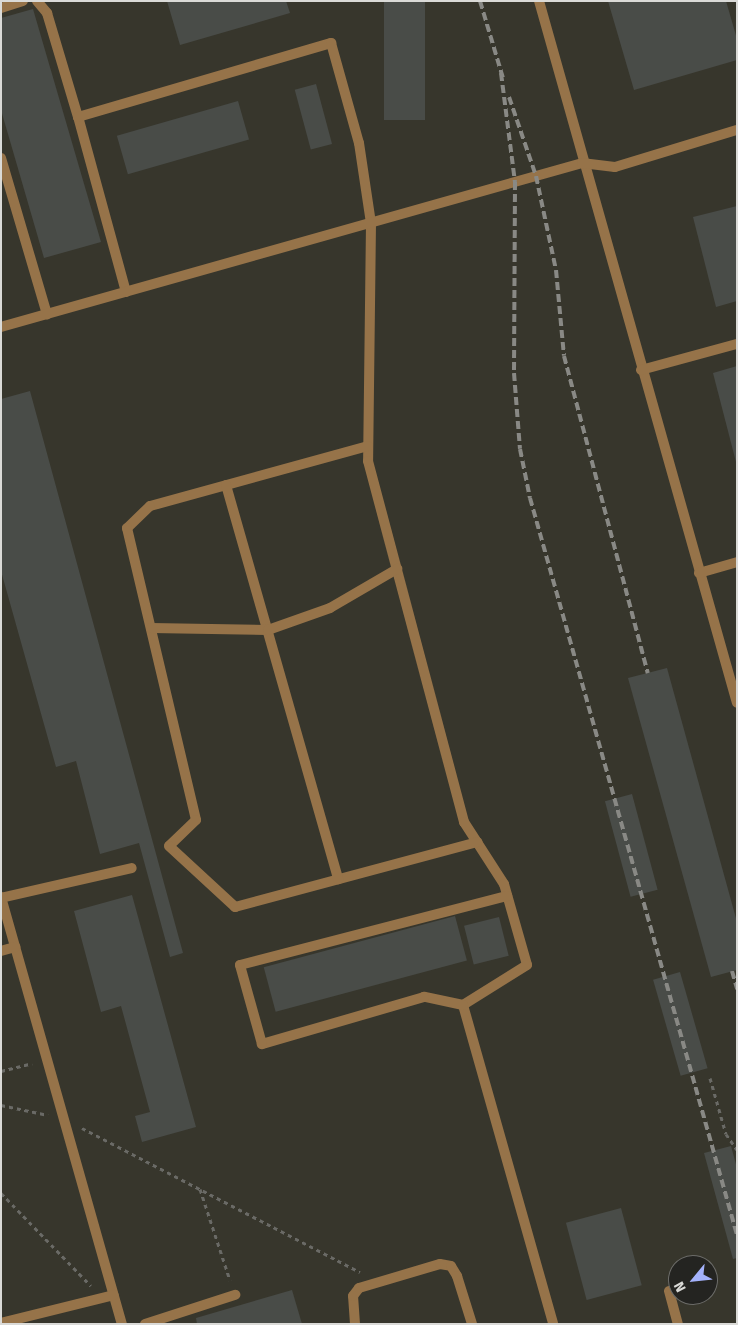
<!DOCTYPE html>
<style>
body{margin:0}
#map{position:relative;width:738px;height:1325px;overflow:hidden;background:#2e2e2a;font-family:"Fira Sans",sans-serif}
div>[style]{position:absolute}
.built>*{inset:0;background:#37362c}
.building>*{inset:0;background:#494c48;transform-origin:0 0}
.path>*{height:3px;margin-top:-1.5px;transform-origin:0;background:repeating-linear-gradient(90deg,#6a6a66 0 4px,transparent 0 8px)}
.lane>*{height:10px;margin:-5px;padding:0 5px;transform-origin:5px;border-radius:5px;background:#967349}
.rail>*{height:4px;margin-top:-2px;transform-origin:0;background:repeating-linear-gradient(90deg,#898985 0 8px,transparent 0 12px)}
span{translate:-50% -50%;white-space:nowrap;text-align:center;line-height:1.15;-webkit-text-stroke:4px #242421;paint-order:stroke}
.frame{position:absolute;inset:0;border:2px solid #dadad7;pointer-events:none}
.north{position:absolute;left:668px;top:1255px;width:50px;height:50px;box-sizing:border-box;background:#242421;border:1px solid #6d6d6a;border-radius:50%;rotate:242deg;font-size:14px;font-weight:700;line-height:20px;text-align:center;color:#dadad7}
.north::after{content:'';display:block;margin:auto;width:18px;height:22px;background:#a4b2fc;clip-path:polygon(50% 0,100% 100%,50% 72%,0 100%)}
</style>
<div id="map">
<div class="built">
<i style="clip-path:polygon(evenodd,1px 1px,737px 1px,737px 1324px,1px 1324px,1px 1px,678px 1265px,708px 1265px,708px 1295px,678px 1295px,678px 1265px)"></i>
</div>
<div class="building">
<i style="clip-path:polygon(167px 1px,286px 1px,290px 13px,180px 45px)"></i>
<i style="left:384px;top:1px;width:41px;height:119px"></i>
<i style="clip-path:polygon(608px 1px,726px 1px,737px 39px,737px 60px,634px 90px)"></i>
<i style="clip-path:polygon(33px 9px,101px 242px,44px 258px,1px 110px,1px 18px)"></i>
<i style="left:316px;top:84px;width:62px;height:22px;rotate:75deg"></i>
<i style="left:238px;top:101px;width:40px;height:126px;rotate:74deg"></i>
<i style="clip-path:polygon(737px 206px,737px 301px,716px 307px,693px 217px)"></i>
<i style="clip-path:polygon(737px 366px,737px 462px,736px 462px,713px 373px)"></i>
<i style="clip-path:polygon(30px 391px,183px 953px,170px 957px,139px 843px,100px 854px,76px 761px,56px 767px,1px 571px,1px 399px)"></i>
<i style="clip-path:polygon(667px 668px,737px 922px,737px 970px,711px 977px,628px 678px)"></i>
<i style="left:632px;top:794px;width:99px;height:28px;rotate:75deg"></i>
<i style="clip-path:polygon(132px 895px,196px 1127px,142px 1142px,135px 1116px,150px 1112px,121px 1006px,101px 1012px,74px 911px)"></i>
<i style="left:455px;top:916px;width:46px;height:198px;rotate:75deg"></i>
<i style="left:499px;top:917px;width:40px;height:36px;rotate:76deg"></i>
<i style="left:680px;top:972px;width:100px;height:28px;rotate:74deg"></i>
<i style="clip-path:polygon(731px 1146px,737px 1168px,737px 1258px,733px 1259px,704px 1153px)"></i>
<i style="left:621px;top:1208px;width:80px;height:57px;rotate:75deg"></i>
<i style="clip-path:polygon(292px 1290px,302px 1324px,197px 1324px,196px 1318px)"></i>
</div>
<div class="path">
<i style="left:1px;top:1071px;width:32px;rotate:-14deg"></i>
<i style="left:710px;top:1078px;width:58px;rotate:74.1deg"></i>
<i style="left:726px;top:1134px;width:19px;rotate:55deg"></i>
<i style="left:1px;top:1105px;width:48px;rotate:12deg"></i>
<i style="left:82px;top:1128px;width:313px;rotate:27.4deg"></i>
<i style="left:200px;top:1189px;width:96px;rotate:71.8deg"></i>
<i style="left:1px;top:1193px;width:129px;rotate:45.9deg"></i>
</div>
<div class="lane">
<i style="left:37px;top:1px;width:16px;rotate:50deg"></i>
<i style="left:47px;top:13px;width:109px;rotate:73.4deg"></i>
<i style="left:539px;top:1px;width:729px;rotate:74.25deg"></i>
<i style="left:1px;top:8px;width:23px;rotate:-18deg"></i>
<i style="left:1px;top:158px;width:163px;rotate:73.6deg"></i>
<i style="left:126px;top:292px;width:181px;rotate:-105.3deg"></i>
<i style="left:78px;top:117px;width:264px;rotate:-16.3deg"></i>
<i style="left:331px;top:43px;width:104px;rotate:74.4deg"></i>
<i style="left:359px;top:143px;width:81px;rotate:81.5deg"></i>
<i style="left:371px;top:223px;width:238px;rotate:90.7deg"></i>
<i style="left:368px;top:461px;width:374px;rotate:75.1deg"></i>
<i style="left:464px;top:822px;width:74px;rotate:57.2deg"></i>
<i style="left:504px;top:884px;width:84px;rotate:74.1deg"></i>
<i style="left:527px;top:965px;width:75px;rotate:148deg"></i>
<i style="left:463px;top:1005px;width:331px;rotate:74.2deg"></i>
<i style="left:1px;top:327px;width:604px;rotate:-15.76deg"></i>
<i style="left:582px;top:163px;width:33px;rotate:7deg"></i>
<i style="left:615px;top:167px;width:127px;rotate:-16.9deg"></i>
<i style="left:641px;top:370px;width:99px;rotate:-15.2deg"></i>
<i style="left:368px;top:446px;width:226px;rotate:164.6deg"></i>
<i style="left:150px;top:506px;width:32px;rotate:136deg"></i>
<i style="left:127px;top:528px;width:300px;rotate:76.7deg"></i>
<i style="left:196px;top:820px;width:37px;rotate:136deg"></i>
<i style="left:169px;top:846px;width:90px;rotate:42.7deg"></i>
<i style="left:235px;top:907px;width:251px;rotate:-15deg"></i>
<i style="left:226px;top:485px;width:410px;rotate:74.1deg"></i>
<i style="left:699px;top:573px;width:40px;rotate:-16deg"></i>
<i style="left:151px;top:628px;width:117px;rotate:1deg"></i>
<i style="left:268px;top:630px;width:66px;rotate:-19.5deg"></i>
<i style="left:330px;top:608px;width:78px;rotate:-30.2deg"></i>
<i style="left:1px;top:897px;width:444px;rotate:74.2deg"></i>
<i style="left:1px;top:898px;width:134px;rotate:-12.9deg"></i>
<i style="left:1px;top:951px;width:15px;rotate:-16deg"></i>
<i style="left:463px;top:1005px;width:40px;rotate:-168deg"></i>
<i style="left:424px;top:997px;width:169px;rotate:163.8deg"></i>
<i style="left:262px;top:1044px;width:82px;rotate:-105.6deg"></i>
<i style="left:240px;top:965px;width:276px;rotate:-14.5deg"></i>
<i style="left:669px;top:1291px;width:34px;rotate:75deg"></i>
<i style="left:1px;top:1323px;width:116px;rotate:-13.9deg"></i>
<i style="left:145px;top:1324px;width:95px;rotate:-17.9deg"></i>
<i style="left:355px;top:1324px;width:28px;rotate:-94deg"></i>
<i style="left:353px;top:1296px;width:10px;rotate:-53deg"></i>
<i style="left:359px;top:1288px;width:84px;rotate:-16.5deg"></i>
<i style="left:440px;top:1264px;width:11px;rotate:10deg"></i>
<i style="left:451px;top:1266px;width:12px;rotate:59deg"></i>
<i style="left:457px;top:1276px;width:50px;rotate:72.6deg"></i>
</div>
<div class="rail">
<i style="left:480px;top:1px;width:80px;rotate:73.4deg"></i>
<i style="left:501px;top:73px;width:110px;rotate:82.7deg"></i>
<i style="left:515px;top:182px;width:191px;rotate:90.3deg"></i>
<i style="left:514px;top:373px;width:76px;rotate:85.5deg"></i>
<i style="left:520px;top:449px;width:50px;rotate:78.5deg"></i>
<i style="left:530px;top:498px;width:766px;rotate:74.31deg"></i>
<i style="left:509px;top:97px;width:83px;rotate:71.1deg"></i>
<i style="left:536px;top:176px;width:96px;rotate:78deg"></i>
<i style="left:556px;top:270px;width:86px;rotate:84.7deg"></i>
<i style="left:564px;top:356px;width:328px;rotate:75.2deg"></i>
<i style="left:732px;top:971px;width:19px;rotate:74deg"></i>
</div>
<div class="frame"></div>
<div class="north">N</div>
</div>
